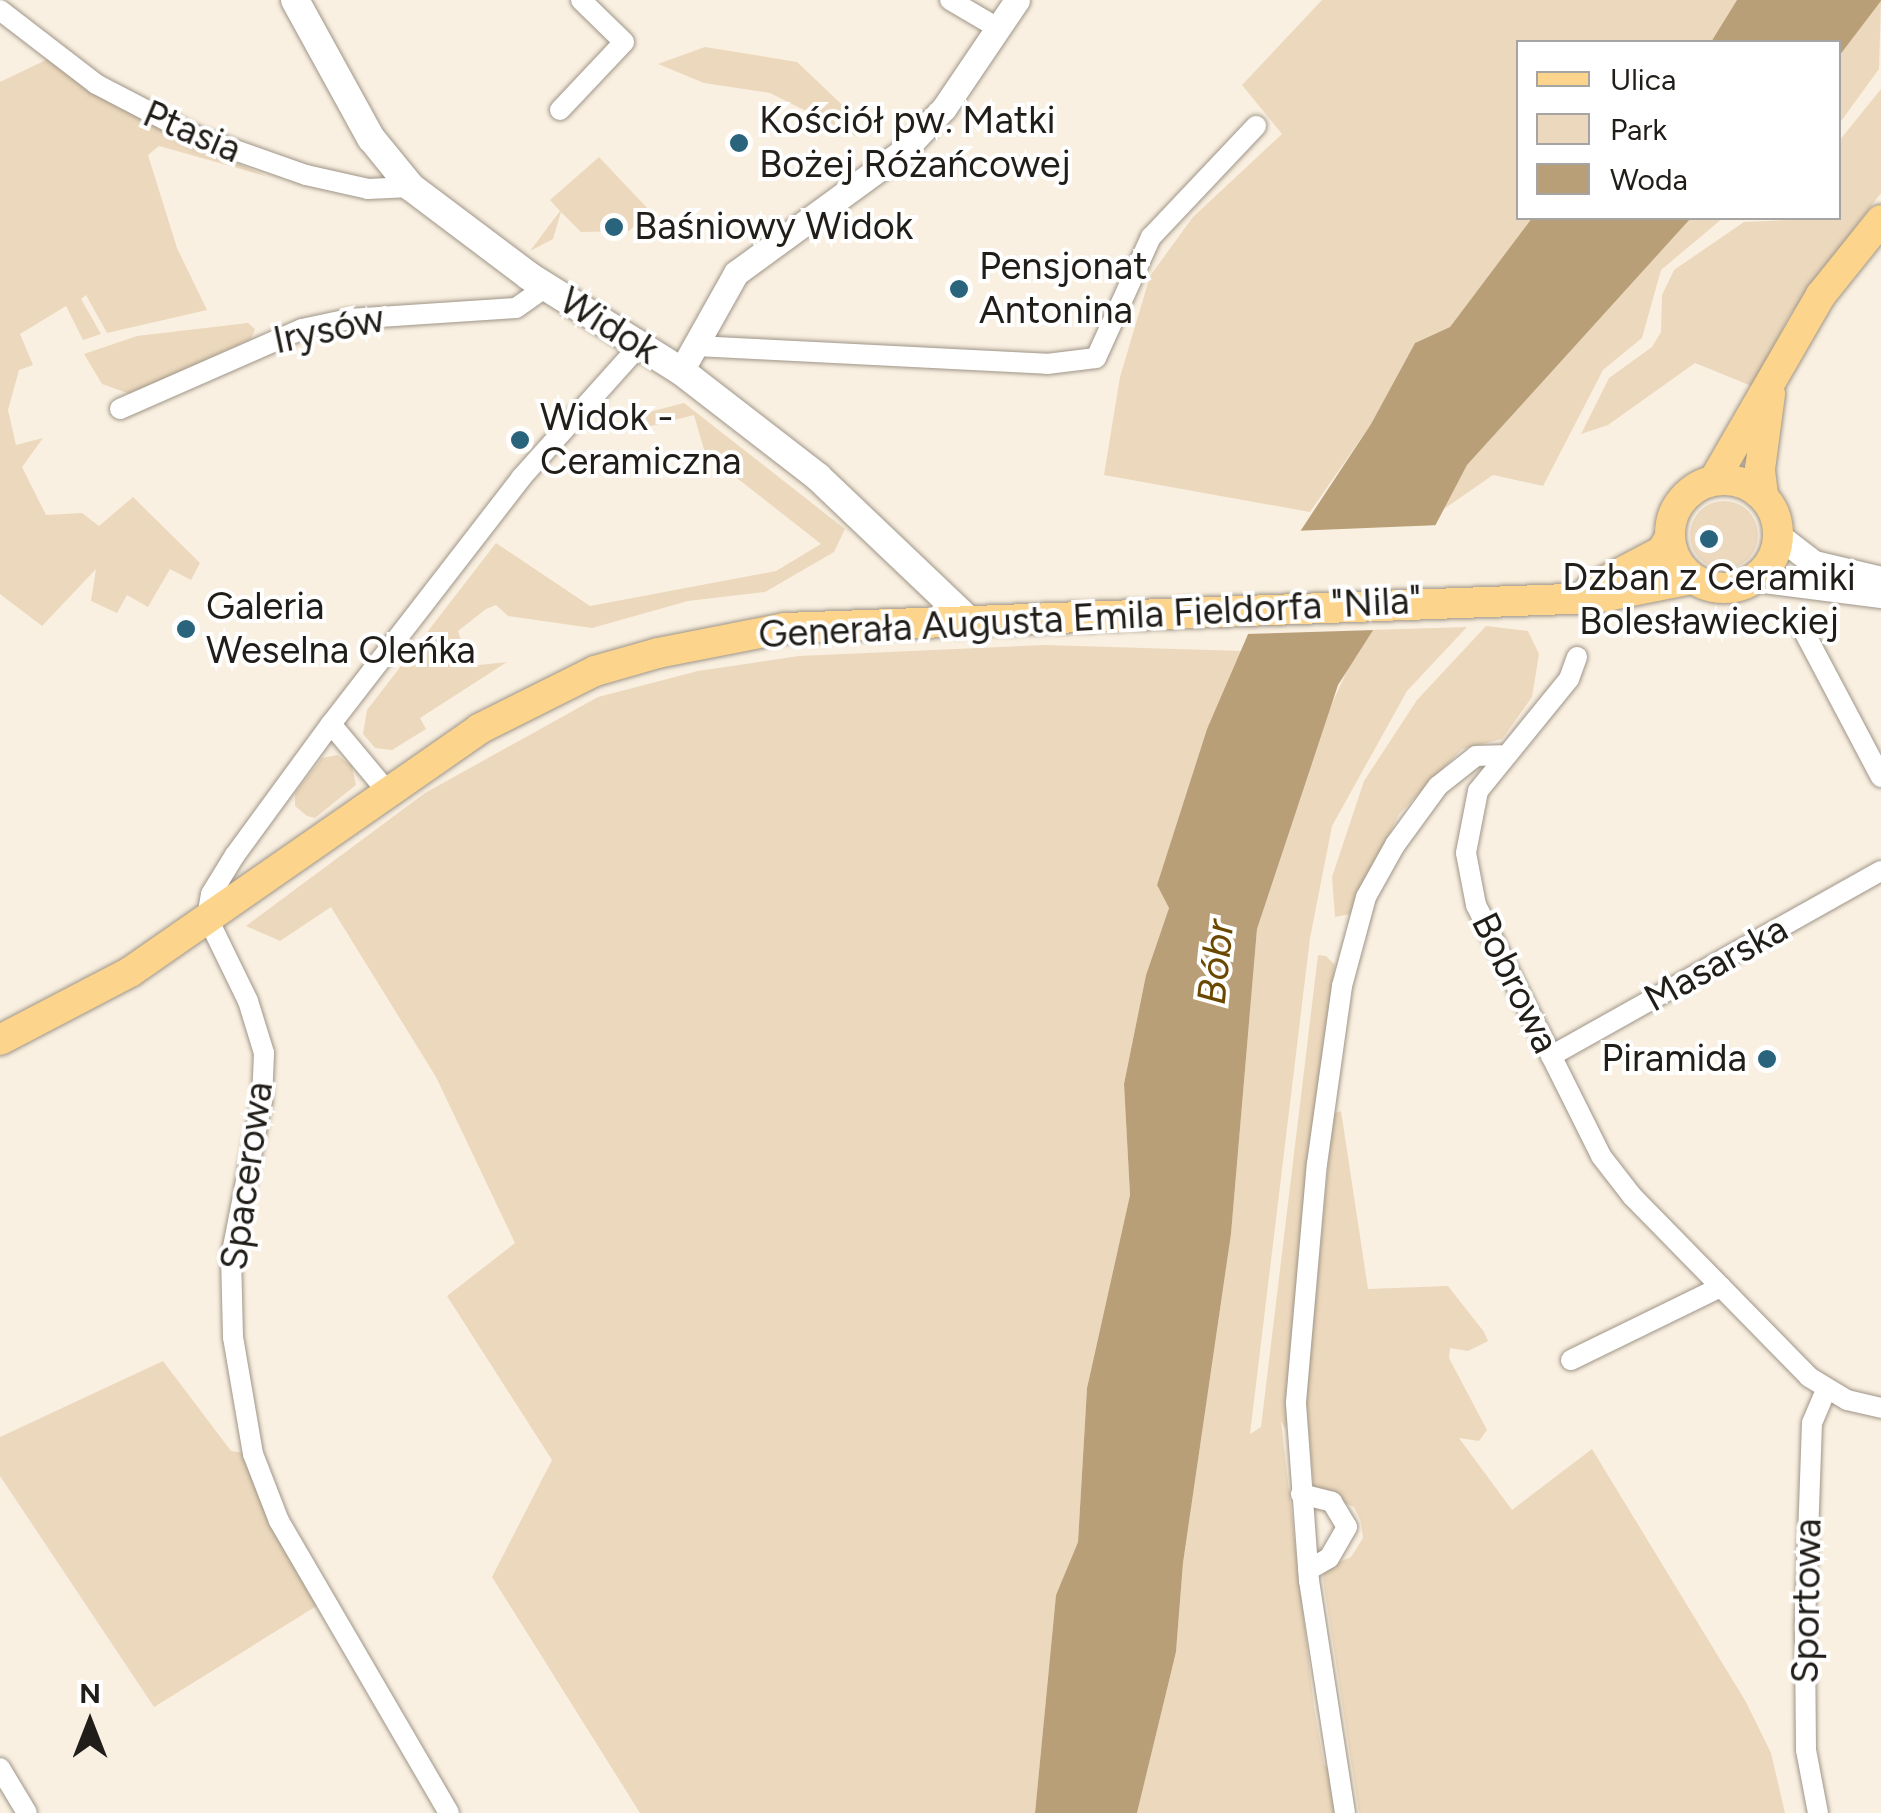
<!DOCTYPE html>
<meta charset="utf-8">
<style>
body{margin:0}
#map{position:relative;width:1881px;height:1813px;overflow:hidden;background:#faf0e1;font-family:Figtree,sans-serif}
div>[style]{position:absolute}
.green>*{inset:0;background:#ecd8bc}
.round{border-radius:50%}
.water>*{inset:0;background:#b89f78}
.pier>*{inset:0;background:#faf0e1}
.roads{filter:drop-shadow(0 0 2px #9e9588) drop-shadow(0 0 2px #9e9588)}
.minor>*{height:20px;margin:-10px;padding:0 10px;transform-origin:10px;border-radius:10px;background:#fff}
.tertiary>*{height:25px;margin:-12.5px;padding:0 12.5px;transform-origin:12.5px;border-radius:12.5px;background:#fff}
.secondary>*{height:28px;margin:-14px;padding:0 14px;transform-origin:14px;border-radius:14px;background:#fff}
.primary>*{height:30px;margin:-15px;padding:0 15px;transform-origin:15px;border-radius:15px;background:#fcd48c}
.primary>.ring{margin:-15px;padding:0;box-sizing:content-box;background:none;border:30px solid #fcd48c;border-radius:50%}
.dots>*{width:28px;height:28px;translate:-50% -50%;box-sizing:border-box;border:5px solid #fff;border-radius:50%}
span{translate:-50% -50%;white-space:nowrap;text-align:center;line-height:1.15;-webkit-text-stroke:8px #fff;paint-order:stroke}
.poi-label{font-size:38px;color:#211d18}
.left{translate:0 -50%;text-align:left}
.right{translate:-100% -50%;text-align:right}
.street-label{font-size:38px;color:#211d18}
.water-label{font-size:40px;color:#6b4800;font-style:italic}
.legend{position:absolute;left:1516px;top:40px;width:325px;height:180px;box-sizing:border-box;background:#fff;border:2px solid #a6a5a3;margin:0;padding:12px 18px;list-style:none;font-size:30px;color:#211d18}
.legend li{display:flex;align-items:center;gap:20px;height:50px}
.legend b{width:50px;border:2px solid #a6a5a3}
.north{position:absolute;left:40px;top:1673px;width:100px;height:100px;-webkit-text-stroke:8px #fff;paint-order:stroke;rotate:0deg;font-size:28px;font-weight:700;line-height:40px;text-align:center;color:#211d18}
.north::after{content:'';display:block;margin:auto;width:35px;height:45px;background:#211d18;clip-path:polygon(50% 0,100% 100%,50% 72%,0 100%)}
</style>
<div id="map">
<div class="green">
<i style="clip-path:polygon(1322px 0,1737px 0,1711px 42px,1518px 42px,1518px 218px,1532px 218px,1450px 327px,1415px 343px,1371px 424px,1310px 512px,1104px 475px,1120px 377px,1150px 276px,1193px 217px,1282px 134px,1242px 85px)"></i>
<i style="clip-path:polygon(1881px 1px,1879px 69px,1839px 124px,1838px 56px)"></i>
<i style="clip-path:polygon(705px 47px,797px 62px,856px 118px,856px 136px,770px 93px,704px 83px,658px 64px)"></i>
<i style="clip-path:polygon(50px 58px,145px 121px,266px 176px,159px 146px,148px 155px,177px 248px,207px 310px,107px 333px,86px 295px,81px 299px,101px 334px,83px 340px,66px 306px,20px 334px,33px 365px,19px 370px,8px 410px,16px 445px,43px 438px,22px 467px,46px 515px,82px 513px,99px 526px,133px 497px,200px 563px,191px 580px,170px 569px,148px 607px,127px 595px,117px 613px,91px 601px,96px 569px,42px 626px,0 594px,0 82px)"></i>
<i style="clip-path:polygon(1881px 89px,1881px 193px,1789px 316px,1754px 387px,1695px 363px,1608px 425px,1581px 434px,1609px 378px,1652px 347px,1661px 332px,1662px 295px,1674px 270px,1744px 222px,1838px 218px,1839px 141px)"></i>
<i style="clip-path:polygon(599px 157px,650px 211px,629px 231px,581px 232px,561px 212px,553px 239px,530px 251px,560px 211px,550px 200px)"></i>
<i style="clip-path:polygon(1691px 218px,1723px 218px,1661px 270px,1642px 338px,1603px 370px,1543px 486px,1493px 475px,1441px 511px,1467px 465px)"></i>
<i style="clip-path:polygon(248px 323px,255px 329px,251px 339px,130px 394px,102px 384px,84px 354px,137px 336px)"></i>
<i style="clip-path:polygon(684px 403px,845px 529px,834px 552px,765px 592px,688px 601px,592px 628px,508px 616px,496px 605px,486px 609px,458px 631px,470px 666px,507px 662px,420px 718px,426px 729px,392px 750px,375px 748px,363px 734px,367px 710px,496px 543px,590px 606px,776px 571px,821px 544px,705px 453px,694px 415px,639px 429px,634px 416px)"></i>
<i class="round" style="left:1690px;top:501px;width:68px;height:68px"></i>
<i style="clip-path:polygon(1486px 626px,1528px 631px,1539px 654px,1532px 697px,1502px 739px,1462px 749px,1399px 814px,1350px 914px,1335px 917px,1332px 877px,1364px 781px,1417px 700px)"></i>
<i style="clip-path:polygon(1467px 627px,1407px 691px,1332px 826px,1310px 938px,1250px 1434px,1261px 1427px,1318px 955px,1326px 956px,1335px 965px,1308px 1161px,1286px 1430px,1281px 1421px,1314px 1707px,1324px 1764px,1338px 1782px,1345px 1813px,1137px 1813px,1176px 1652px,1183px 1563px,1231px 1234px,1257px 929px,1314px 744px,1358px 646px,1369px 630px)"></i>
<i style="clip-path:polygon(1044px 645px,1243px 651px,1207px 729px,1157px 885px,1169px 908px,1146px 975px,1124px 1084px,1130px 1195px,1087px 1387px,1078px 1542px,1056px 1595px,1035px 1813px,640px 1813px,492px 1577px,552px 1460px,447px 1296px,515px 1243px,436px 1077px,331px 907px,280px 941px,246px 926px,425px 793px,598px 697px,698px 671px,799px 656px)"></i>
<i style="clip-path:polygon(337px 755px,352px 766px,356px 785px,315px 818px,307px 816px,295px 806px,295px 793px,322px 758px)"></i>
<i style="clip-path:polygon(1341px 1111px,1368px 1289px,1448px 1286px,1484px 1332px,1488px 1341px,1468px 1351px,1450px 1348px,1449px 1358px,1487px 1430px,1479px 1441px,1459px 1438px,1512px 1510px,1592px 1449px,1746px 1702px,1771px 1753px,1785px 1813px,1359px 1813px,1323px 1579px,1324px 1568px,1351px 1557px,1363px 1538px,1361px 1522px,1354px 1507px,1314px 1491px,1306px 1399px,1333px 1114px)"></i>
<i style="clip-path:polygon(163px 1361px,231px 1451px,253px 1454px,323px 1602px,154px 1707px,0 1476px,0 1437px)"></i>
</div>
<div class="water">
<i style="clip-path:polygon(1737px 0,1881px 0,1881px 1px,1839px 56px,1838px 42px,1711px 42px)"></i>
<i style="clip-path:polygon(1532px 218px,1691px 218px,1467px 465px,1414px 566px,1338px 685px,1257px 929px,1231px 1234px,1183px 1563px,1176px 1652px,1137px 1813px,1035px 1813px,1056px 1595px,1078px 1542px,1087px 1388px,1130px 1195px,1124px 1084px,1146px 975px,1169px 908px,1157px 885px,1207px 729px,1278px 565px,1371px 424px,1415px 343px,1450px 327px)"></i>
</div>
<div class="pier">
<i style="clip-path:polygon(1440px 525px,1375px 630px,1244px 634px,1293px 531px)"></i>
</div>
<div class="roads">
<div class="minor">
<i style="left:950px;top:0;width:56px;rotate:30.3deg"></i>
<i style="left:0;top:10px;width:121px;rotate:37.6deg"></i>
<i style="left:96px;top:84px;width:115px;rotate:27.5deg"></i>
<i style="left:198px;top:137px;width:114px;rotate:19.4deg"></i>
<i style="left:306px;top:175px;width:64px;rotate:12.7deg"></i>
<i style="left:368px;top:189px;width:43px;rotate:-2.7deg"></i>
<i style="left:560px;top:110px;width:93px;rotate:-46.7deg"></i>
<i style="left:624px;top:42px;width:60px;rotate:-135.7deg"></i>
<i style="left:696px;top:346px;width:351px;rotate:2.9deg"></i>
<i style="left:1047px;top:364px;width:49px;rotate:-7deg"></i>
<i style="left:1096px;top:358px;width:133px;rotate:-65.6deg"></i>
<i style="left:1151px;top:237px;width:153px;rotate:-46.6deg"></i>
<i style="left:120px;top:409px;width:199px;rotate:-23.7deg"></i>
<i style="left:302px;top:329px;width:48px;rotate:-12deg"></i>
<i style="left:349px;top:319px;width:167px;rotate:-3.8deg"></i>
<i style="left:516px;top:308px;width:35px;rotate:-35deg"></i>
<i style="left:1801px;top:626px;width:171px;rotate:62.1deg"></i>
<i style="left:1577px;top:657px;width:23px;rotate:110deg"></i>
<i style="left:1569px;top:679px;width:144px;rotate:129.1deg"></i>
<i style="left:1478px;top:791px;width:63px;rotate:101deg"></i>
<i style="left:1466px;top:853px;width:53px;rotate:79.1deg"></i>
<i style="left:1476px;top:905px;width:280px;rotate:63.5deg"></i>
<i style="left:1601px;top:1156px;width:51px;rotate:52.2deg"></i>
<i style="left:1632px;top:1196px;width:253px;rotate:45.6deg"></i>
<i style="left:1809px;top:1377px;width:44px;rotate:31.2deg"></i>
<i style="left:1847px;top:1400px;width:35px;rotate:13deg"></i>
<i style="left:331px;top:724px;width:86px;rotate:50.2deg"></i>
<i style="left:1551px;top:1056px;width:378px;rotate:-29.3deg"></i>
<i style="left:1571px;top:1360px;width:167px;rotate:-26deg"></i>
<i style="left:1301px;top:1494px;width:32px;rotate:14deg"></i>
<i style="left:1332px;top:1502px;width:29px;rotate:59deg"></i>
<i style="left:1347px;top:1527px;width:36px;rotate:120deg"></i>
<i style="left:1329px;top:1558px;width:24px;rotate:150deg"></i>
<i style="left:0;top:1768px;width:52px;rotate:59deg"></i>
<i style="left:449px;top:1813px;width:338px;rotate:-120.2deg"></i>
<i style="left:279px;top:1521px;width:72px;rotate:-111.2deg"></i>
<i style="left:253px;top:1454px;width:119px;rotate:-99.7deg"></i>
<i style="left:233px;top:1337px;width:80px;rotate:-91.4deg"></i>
<i style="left:231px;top:1257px;width:159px;rotate:-78.8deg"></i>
<i style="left:262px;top:1101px;width:48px;rotate:-87.6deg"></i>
<i style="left:264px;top:1053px;width:54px;rotate:-107.1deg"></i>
<i style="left:248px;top:1001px;width:93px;rotate:-116deg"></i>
<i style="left:207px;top:917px;width:23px;rotate:-80deg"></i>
<i style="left:211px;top:894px;width:46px;rotate:-58.4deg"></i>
<i style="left:235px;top:855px;width:162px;rotate:-53.8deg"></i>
<i style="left:331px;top:724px;width:311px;rotate:-52.3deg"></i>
<i style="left:521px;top:478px;width:178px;rotate:-48.2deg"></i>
<i style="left:1345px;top:1813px;width:235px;rotate:-98.8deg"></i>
<i style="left:1309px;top:1581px;width:179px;rotate:-94.2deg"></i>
<i style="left:1296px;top:1402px;width:239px;rotate:-85deg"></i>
<i style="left:1317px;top:1164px;width:180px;rotate:-82deg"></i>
<i style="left:1342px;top:986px;width:92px;rotate:-74.9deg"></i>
<i style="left:1366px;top:897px;width:60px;rotate:-60.9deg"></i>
<i style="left:1395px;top:845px;width:73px;rotate:-53.9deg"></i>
<i style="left:1438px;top:786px;width:48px;rotate:-38.3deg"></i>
<i style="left:1476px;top:756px;width:25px;rotate:-2deg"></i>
<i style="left:1818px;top:1813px;width:64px;rotate:-100.8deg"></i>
<i style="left:1806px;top:1750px;width:127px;rotate:-90.5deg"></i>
<i style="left:1805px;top:1623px;width:200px;rotate:-88deg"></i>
<i style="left:1812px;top:1423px;width:36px;rotate:-67deg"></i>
</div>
<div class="tertiary">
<i style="left:681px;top:371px;width:112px;rotate:-60.7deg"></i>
<i style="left:736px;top:273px;width:205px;rotate:-36.1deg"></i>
<i style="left:902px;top:152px;width:61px;rotate:-46.3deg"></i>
<i style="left:944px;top:108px;width:130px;rotate:-55.9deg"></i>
<i style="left:1780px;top:537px;width:43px;rotate:37.4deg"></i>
<i style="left:1814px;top:563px;width:69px;rotate:13.4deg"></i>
<i style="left:1756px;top:579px;width:126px;rotate:7.3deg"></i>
</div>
<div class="secondary">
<i style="left:295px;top:0;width:158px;rotate:61.2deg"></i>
<i style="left:371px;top:138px;width:63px;rotate:50.8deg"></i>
<i style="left:411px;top:187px;width:148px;rotate:37deg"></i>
<i style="left:529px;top:276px;width:179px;rotate:32deg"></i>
<i style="left:681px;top:371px;width:173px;rotate:37.7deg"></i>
<i style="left:818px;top:477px;width:204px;rotate:43.6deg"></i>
</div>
<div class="primary">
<i class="ring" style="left:1670px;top:480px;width:78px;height:78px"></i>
<i style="left:1714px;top:480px;width:214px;rotate:-60deg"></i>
<i style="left:1821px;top:295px;width:96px;rotate:-51.3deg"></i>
<i style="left:1763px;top:495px;width:26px;rotate:-97deg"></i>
<i style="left:1760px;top:469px;width:76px;rotate:-82.4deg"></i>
<i style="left:1590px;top:589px;width:81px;rotate:-27.8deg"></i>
<i style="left:1662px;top:551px;width:16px;rotate:-60deg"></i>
<i style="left:0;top:1040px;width:147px;rotate:-27.6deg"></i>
<i style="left:130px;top:972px;width:425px;rotate:-34.8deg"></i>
<i style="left:479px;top:729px;width:130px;rotate:-26.6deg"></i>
<i style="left:595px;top:671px;width:66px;rotate:-15.9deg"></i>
<i style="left:658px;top:653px;width:129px;rotate:-11.1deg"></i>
<i style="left:785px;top:628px;width:812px;rotate:-2.12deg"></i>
<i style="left:1596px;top:598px;width:98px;rotate:-11.2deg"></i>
</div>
</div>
<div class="dots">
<i style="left:739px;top:143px;background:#29647c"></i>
<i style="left:614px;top:227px;background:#29647c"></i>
<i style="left:959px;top:289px;background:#29647c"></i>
<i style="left:520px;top:440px;background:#29647c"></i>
<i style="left:1709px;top:539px;background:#29647c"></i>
<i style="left:186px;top:629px;background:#29647c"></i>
<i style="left:1767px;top:1059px;background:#29647c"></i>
</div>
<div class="poi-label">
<span class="left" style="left:759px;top:143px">Kościół pw. Matki<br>Bożej Różańcowej</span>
<span class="left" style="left:634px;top:227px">Baśniowy Widok</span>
<span class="left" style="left:979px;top:289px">Pensjonat<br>Antonina</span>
<span class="left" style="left:540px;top:440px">Widok -<br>Ceramiczna</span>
<span style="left:1709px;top:600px">Dzban z Ceramiki<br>Bolesławieckiej</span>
<span class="left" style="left:206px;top:629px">Galeria<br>Weselna Oleńka</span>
<span class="right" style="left:1747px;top:1059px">Piramida</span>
</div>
<div class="street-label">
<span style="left:192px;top:132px;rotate:23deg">Ptasia</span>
<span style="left:609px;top:326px;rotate:32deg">Widok</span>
<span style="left:329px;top:330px;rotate:-12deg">Irysów</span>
<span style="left:1090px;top:618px;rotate:-3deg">Generała Augusta Emila Fieldorfa "Nila"</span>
<span style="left:1716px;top:964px;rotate:-29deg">Masarska</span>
<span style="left:1515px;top:983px;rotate:64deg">Bobrowa</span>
<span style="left:247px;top:1176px;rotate:-82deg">Spacerowa</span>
<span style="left:1807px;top:1601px;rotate:-89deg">Sportowa</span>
</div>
<div class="water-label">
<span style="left:1215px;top:962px;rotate:-84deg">Bóbr</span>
</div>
<ul class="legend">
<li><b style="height:12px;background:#fcd48c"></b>Ulica</li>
<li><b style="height:28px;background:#ecd8bc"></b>Park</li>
<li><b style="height:28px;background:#b89f78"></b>Woda</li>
</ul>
<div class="north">N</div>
</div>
